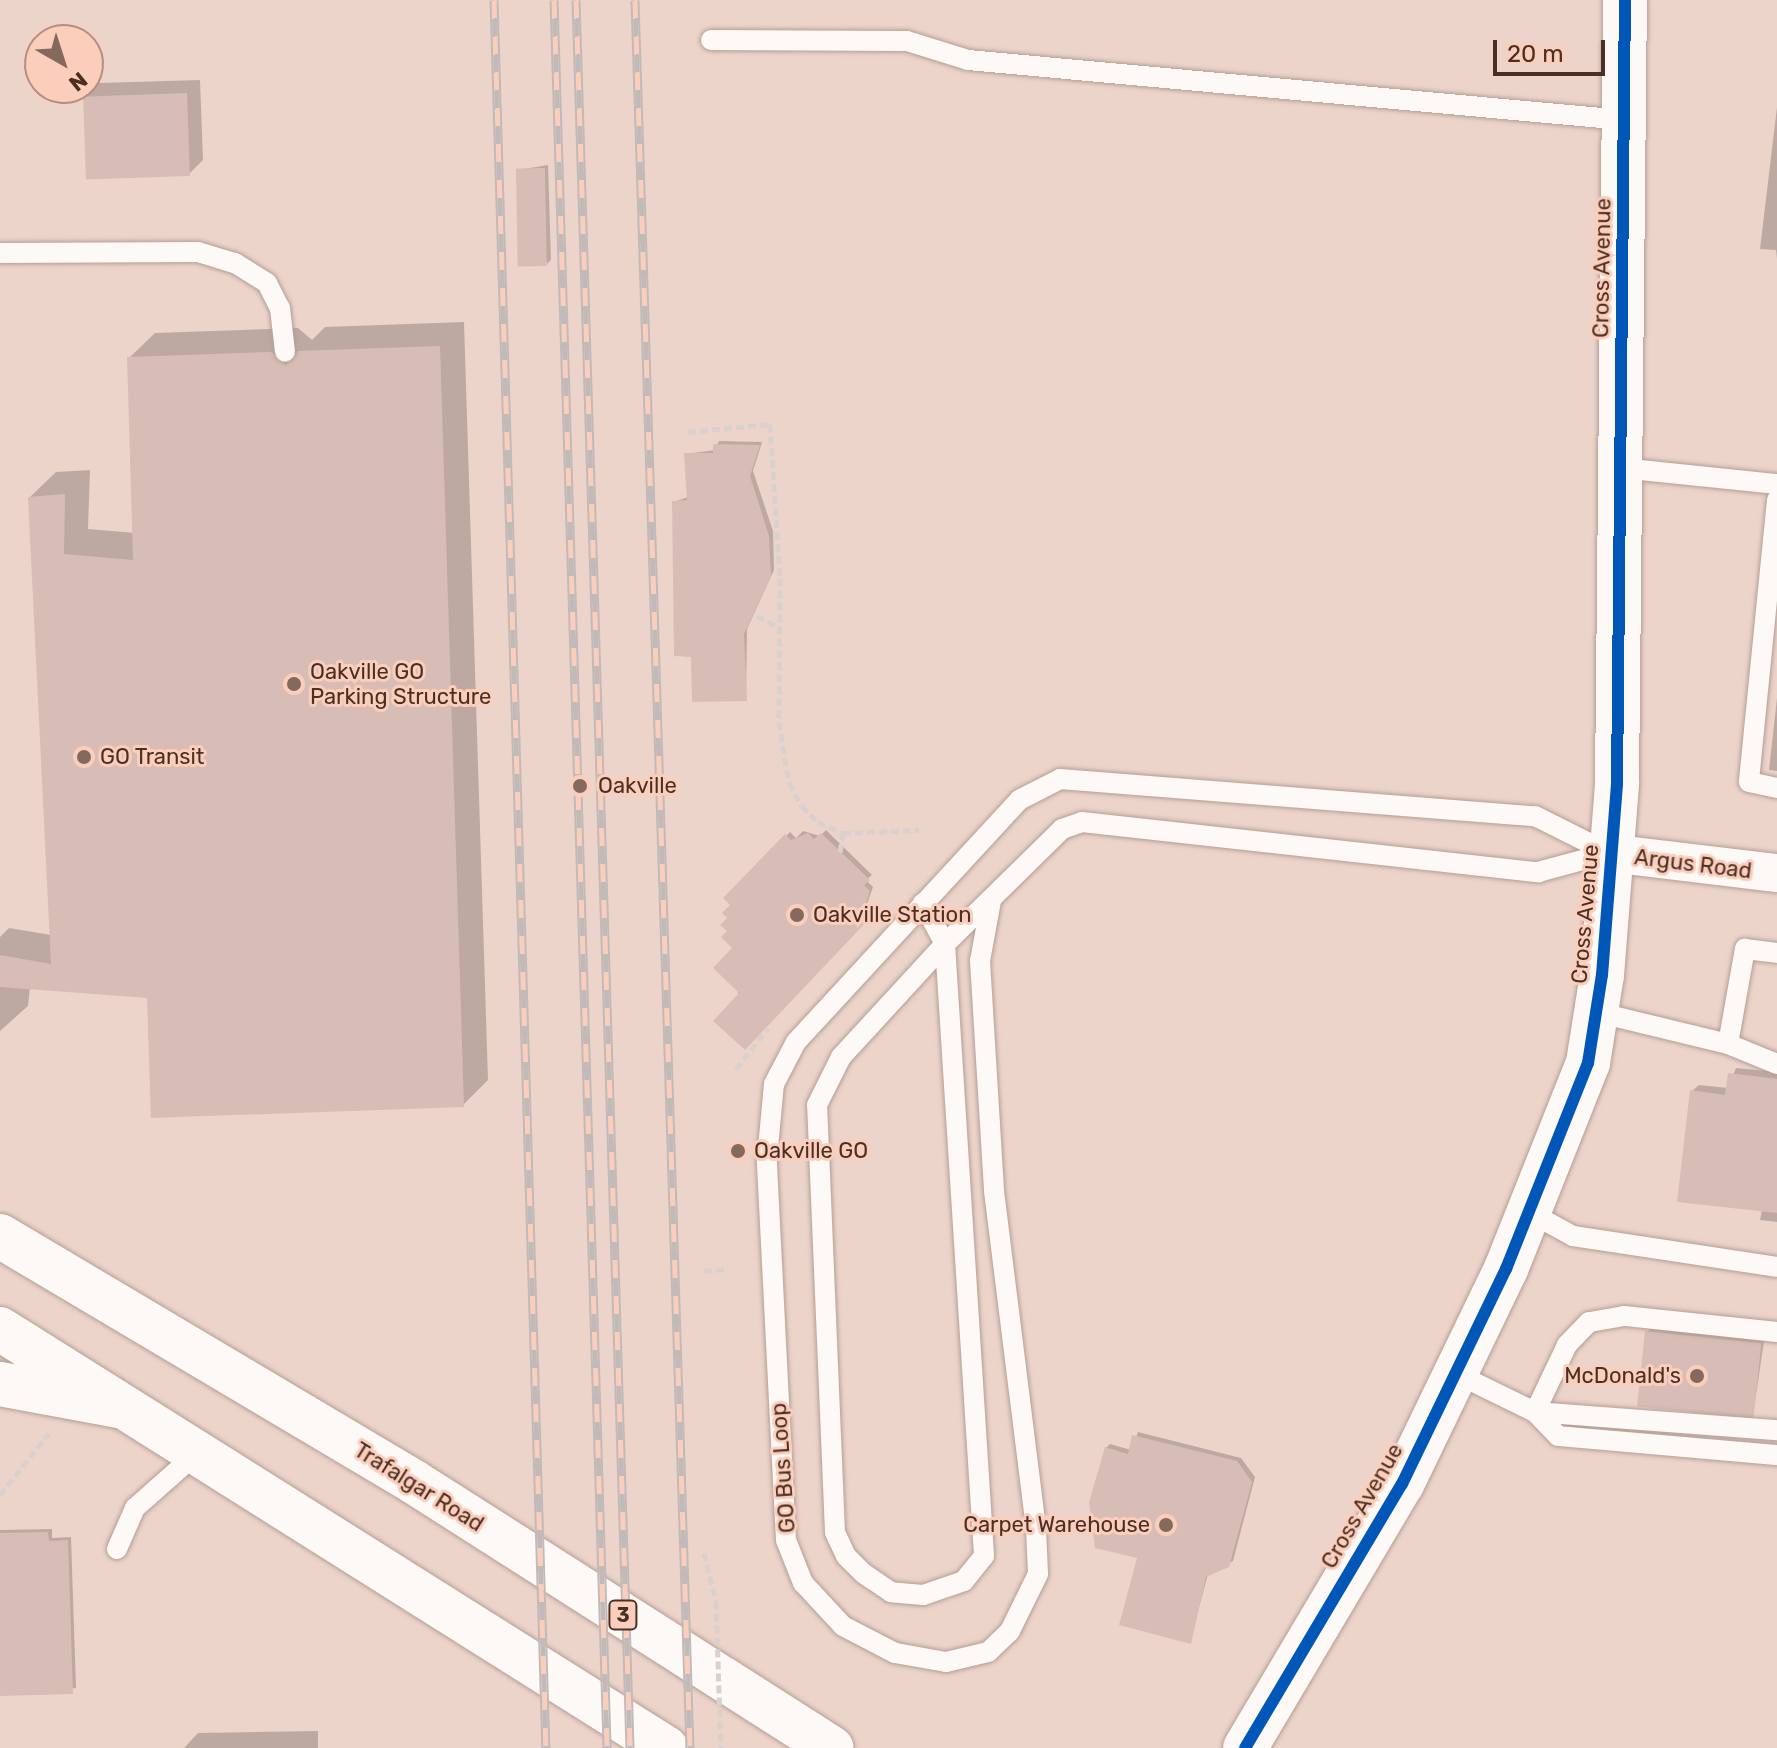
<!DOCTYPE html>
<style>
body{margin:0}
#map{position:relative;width:1777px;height:1748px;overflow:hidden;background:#edd4ca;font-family:Rubik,sans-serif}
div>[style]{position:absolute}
.shadow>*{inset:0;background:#0003}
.building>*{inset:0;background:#d8bdb6;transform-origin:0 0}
.path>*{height:5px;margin-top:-2.5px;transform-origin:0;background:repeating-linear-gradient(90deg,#d9d1cd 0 8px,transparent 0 12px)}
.roads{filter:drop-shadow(0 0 2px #b59e94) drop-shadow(0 0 2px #b59e94)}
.service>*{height:20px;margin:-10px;padding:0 10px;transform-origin:10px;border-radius:10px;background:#fcf9f7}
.minor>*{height:38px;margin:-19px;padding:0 19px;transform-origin:19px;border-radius:19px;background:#fcf9f7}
.tertiary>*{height:44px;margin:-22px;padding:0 22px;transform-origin:22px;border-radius:22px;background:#fcf9f7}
.secondary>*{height:44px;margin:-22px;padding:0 22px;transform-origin:22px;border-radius:22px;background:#fcf9f7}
.primary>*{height:44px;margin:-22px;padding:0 22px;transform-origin:22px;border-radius:22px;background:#fcf9f7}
.rail>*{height:9px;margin-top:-4.5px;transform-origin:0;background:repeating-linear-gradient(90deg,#fbcebc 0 18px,#c2bab8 0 36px);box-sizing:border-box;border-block:2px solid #c2bab8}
.path-bridge>*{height:5px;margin-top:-2.5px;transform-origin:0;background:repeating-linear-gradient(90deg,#d9d1cd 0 8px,transparent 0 12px)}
.cycleway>*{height:12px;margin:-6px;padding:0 6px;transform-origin:6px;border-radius:6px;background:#0057b8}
.dots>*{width:22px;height:22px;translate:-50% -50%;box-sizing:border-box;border:4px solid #fbcebc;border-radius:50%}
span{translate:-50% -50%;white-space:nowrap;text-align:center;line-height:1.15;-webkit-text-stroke:6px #fbcebc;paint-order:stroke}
.shield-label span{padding:2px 6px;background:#fbcebc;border:2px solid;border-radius:6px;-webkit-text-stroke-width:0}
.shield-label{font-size:20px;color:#4c2f23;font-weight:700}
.street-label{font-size:22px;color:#4c2f23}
.poi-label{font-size:22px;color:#4c2f23}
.left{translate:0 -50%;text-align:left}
.right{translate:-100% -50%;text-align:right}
.north{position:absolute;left:24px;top:24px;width:80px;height:80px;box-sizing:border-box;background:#fbcebc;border:2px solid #b58e7f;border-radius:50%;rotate:141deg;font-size:22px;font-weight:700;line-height:32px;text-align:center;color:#4c2f23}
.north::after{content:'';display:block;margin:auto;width:28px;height:36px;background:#84695d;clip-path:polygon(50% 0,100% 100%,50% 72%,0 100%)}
.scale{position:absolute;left:1493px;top:40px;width:112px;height:36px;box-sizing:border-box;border:4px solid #4c2f23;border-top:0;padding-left:10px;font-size:24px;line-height:28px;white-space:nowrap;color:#4c2f23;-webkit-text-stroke:6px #fbcebc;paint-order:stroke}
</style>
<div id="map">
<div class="shadow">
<i style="clip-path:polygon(200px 80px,203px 160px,189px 174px,85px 97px,99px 83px)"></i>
<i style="clip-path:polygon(1777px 107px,1777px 259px,1776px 250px,1760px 249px)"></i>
<i style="clip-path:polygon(548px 165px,551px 260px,547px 264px,518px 170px)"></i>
<i style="clip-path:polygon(464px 322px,488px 1080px,463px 1105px,149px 996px,30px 987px,28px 1006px,0 1031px,0 937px,9px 928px,51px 935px,30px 497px,56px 472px,90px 470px,88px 529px,135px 533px,129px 358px,155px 333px,298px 328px,312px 340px,325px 327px)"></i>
<i style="clip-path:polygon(719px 441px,762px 442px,753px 471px,773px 531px,774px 570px,747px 629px,746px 699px,693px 655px,674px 502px,688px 497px,686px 454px,715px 450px)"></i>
<i style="clip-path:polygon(1777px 698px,1777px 771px,1769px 770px)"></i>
<i style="clip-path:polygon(826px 830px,872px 875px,866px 880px,873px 887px,867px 904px,874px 911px,745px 1048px,730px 931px,733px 905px,726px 898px,790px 832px,796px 838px,803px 831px,820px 836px)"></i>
<i style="clip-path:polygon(1736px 1068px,1777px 1072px,1777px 1222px,1760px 1220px,1762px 1210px,1692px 1091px,1699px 1085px,1728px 1088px)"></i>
<i style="clip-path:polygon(1651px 1328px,1764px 1341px,1754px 1409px,1750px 1413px,1647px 1332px)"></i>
<i style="clip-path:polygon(1138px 1432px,1241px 1458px,1255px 1477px,1233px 1561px,1208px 1574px,1190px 1641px,1140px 1557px,1106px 1448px,1110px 1444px,1131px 1450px)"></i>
<i style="clip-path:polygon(52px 1529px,52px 1538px,71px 1537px,76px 1688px,0 1694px,0 1530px)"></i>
<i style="clip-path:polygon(318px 1731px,318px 1748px,184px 1748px,198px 1733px)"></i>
</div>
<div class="building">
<i style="left:187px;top:93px;width:83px;height:104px;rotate:88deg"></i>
<i style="left:545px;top:168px;width:98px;height:29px;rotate:89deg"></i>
<i style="clip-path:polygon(440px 346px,464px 1107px,151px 1118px,147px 998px,0 987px,0 955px,51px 964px,28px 497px,65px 494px,64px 554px,133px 560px,127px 357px,272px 352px,286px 365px,298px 351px)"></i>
<i style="clip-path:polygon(713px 444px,760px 445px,750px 476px,769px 536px,771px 576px,744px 634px,747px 701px,692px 702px,691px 657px,674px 656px,672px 501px,687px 500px,684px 453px,713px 453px)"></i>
<i style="clip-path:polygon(808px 833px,814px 839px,821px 833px,870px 880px,864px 885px,870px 891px,864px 909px,872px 916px,745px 1050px,713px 1021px,739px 993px,713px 968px,732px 948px,721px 937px,727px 931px,720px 925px,727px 918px,722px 913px,730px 905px,723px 898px,785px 834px,791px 840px)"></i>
<i style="clip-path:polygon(1728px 1073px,1777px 1079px,1777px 1213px,1677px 1202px,1690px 1090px,1725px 1095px)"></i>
<i style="left:1645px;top:1331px;width:117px;height:76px;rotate:6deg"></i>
<i style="clip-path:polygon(1132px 1435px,1237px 1461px,1252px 1482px,1229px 1567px,1206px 1577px,1191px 1644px,1119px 1625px,1137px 1558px,1095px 1548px,1089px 1502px,1105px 1447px,1128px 1454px)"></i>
<i style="clip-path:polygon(48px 1532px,49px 1541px,68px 1540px,73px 1694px,0 1696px,0 1533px)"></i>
</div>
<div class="path">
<i style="left:688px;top:432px;width:82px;rotate:-5.6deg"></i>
<i style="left:770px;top:424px;width:154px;rotate:86.3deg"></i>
<i style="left:780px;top:578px;width:144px;rotate:90.4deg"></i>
<i style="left:779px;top:722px;width:62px;rotate:80.7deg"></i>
<i style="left:789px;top:783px;width:26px;rotate:61deg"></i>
<i style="left:802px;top:806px;width:23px;rotate:45deg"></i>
<i style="left:818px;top:822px;width:27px;rotate:24deg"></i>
<i style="left:843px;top:833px;width:76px;rotate:-2.3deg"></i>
<i style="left:757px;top:616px;width:26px;rotate:28deg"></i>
<i style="left:840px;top:852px;width:19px;rotate:-81deg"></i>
<i style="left:736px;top:1069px;width:52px;rotate:-52deg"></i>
<i style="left:704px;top:1271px;width:23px;rotate:-5deg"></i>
<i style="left:0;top:1495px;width:79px;rotate:-51.7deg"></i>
<i style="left:704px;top:1553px;width:49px;rotate:76deg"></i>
</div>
<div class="roads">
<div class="service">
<i style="left:711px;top:40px;width:196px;rotate:0.3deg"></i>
<i style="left:907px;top:41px;width:64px;rotate:17.3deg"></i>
<i style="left:968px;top:60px;width:659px;rotate:5.23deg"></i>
<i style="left:0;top:253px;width:198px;rotate:-0.3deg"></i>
<i style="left:198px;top:252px;width:39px;rotate:17deg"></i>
<i style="left:235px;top:263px;width:38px;rotate:32deg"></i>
<i style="left:267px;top:283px;width:28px;rotate:63deg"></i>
<i style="left:280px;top:308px;width:44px;rotate:83.5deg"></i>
<i style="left:1621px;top:468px;width:157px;rotate:5.9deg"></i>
<i style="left:1777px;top:500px;width:283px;rotate:95.7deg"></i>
<i style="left:1749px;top:782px;width:29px;rotate:12deg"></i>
<i style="left:991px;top:901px;width:61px;rotate:100.4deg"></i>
<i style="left:980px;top:961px;width:230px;rotate:86.5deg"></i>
<i style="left:994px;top:1191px;width:340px;rotate:82.9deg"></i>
<i style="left:1036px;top:1528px;width:46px;rotate:87.5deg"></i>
<i style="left:1038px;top:1574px;width:64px;rotate:116.2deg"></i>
<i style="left:1010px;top:1631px;width:30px;rotate:136deg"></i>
<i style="left:988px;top:1652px;width:43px;rotate:166.6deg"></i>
<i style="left:946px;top:1662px;width:52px;rotate:-170deg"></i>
<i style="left:895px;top:1653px;width:59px;rotate:-152.6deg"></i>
<i style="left:843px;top:1626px;width:59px;rotate:-132.9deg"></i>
<i style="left:803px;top:1583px;width:46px;rotate:-111.6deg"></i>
<i style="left:786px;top:1540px;width:381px;rotate:-92.9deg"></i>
<i style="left:767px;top:1159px;width:75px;rotate:-84.7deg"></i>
<i style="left:774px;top:1084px;width:47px;rotate:-62.4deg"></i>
<i style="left:796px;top:1042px;width:329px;rotate:-47.3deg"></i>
<i style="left:1019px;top:800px;width:46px;rotate:-27.1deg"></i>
<i style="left:1060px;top:779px;width:476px;rotate:4.5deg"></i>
<i style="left:1535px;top:816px;width:83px;rotate:26.6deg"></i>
<i style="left:923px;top:903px;width:47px;rotate:61.8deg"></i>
<i style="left:945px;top:944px;width:613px;rotate:86.35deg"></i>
<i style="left:984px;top:1556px;width:32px;rotate:129deg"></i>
<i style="left:964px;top:1581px;width:43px;rotate:161.1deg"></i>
<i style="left:923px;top:1595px;width:32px;rotate:-175deg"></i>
<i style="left:891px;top:1592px;width:32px;rotate:-146deg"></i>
<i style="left:864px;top:1574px;width:25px;rotate:-135deg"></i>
<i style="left:846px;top:1556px;width:26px;rotate:-115deg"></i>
<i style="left:835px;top:1532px;width:427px;rotate:-92.4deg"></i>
<i style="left:817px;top:1105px;width:54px;rotate:-63.4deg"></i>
<i style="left:841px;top:1057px;width:154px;rotate:-47.4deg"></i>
<i style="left:945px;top:944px;width:164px;rotate:-44.5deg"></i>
<i style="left:1062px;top:829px;width:21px;rotate:-19deg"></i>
<i style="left:1082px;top:822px;width:459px;rotate:6.3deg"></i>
<i style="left:1538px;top:872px;width:73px;rotate:-15deg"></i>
<i style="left:1596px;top:1012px;width:136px;rotate:13.6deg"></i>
<i style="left:1728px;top:1044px;width:53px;rotate:22.2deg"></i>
<i style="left:1728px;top:1044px;width:97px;rotate:-79.9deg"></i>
<i style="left:1745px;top:949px;width:32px;rotate:7deg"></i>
<i style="left:1529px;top:1212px;width:50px;rotate:28.6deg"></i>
<i style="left:1573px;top:1236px;width:206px;rotate:8.6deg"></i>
<i style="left:1777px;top:1332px;width:154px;rotate:-174deg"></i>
<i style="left:1624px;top:1316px;width:36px;rotate:170deg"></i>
<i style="left:1589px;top:1322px;width:32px;rotate:134deg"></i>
<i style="left:1567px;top:1345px;width:74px;rotate:115.5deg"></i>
<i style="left:1535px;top:1412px;width:33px;rotate:46deg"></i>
<i style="left:1558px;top:1436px;width:220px;rotate:5deg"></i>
<i style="left:1455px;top:1373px;width:89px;rotate:26deg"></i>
<i style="left:1535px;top:1412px;width:243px;rotate:4.3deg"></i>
<i style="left:117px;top:1549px;width:45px;rotate:-66.3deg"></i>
<i style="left:135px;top:1508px;width:81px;rotate:-41.5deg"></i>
</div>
<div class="minor">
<i style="left:1609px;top:853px;width:169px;rotate:6.8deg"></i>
</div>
<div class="tertiary">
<i style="left:1245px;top:1748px;width:307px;rotate:-59.3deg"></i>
<i style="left:1402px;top:1484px;width:239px;rotate:-64.2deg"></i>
<i style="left:1506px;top:1269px;width:222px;rotate:-68.3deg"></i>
<i style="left:1588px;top:1063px;width:89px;rotate:-81deg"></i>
<i style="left:1602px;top:975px;width:192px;rotate:-85.5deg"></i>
<i style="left:1617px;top:784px;width:784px;rotate:-89.42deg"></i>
</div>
<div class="secondary">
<i style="left:0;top:1384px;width:121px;rotate:10.5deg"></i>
</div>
<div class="primary">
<i style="left:0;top:1236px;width:482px;rotate:30.7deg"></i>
<i style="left:414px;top:1482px;width:495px;rotate:32.5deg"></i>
<i style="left:0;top:1329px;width:787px;rotate:32.18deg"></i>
</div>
</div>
<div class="rail">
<i style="left:494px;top:0;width:1749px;rotate:88.3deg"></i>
<i style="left:554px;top:0;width:1749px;rotate:88.26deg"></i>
<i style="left:576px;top:0;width:1749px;rotate:88.23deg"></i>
<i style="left:635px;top:0;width:1749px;rotate:88.2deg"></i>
</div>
<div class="path-bridge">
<i style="left:716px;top:1601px;width:147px;rotate:88.1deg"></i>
</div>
<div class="cycleway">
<i style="left:1245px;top:1748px;width:307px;rotate:-59.3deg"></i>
<i style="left:1402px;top:1484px;width:239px;rotate:-64.2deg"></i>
<i style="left:1506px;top:1269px;width:222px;rotate:-68.3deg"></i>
<i style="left:1588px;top:1063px;width:89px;rotate:-81deg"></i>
<i style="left:1602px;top:975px;width:192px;rotate:-85.5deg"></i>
<i style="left:1617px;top:784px;width:784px;rotate:-89.42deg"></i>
</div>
<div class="dots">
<i style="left:294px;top:684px;background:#84695d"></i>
<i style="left:84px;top:757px;background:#84695d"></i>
<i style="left:580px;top:786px;background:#84695d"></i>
<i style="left:797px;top:915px;background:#84695d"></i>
<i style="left:738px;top:1151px;background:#84695d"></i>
<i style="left:1697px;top:1376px;background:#84695d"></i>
<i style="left:1166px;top:1525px;background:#84695d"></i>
</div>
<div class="shield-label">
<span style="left:623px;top:1615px">3</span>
</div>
<div class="street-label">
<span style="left:1602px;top:268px;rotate:-89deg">Cross Avenue</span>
<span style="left:1693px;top:864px;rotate:7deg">Argus Road</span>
<span style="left:1585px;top:914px;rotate:-85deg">Cross Avenue</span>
<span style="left:783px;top:1468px;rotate:-94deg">GO Bus Loop</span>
<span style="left:419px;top:1487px;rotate:32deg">Trafalgar Road</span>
<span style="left:1362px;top:1506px;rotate:-60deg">Cross Avenue</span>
</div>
<div class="poi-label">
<span class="left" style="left:310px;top:684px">Oakville GO<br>Parking Structure</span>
<span class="left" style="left:100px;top:757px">GO Transit</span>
<span class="left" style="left:598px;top:786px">Oakville</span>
<span class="left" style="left:813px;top:915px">Oakville Station</span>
<span class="left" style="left:754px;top:1151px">Oakville GO</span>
<span class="right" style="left:1681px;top:1376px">McDonald's</span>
<span class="right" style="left:1150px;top:1525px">Carpet Warehouse</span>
</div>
<div class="north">N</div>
<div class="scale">20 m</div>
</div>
